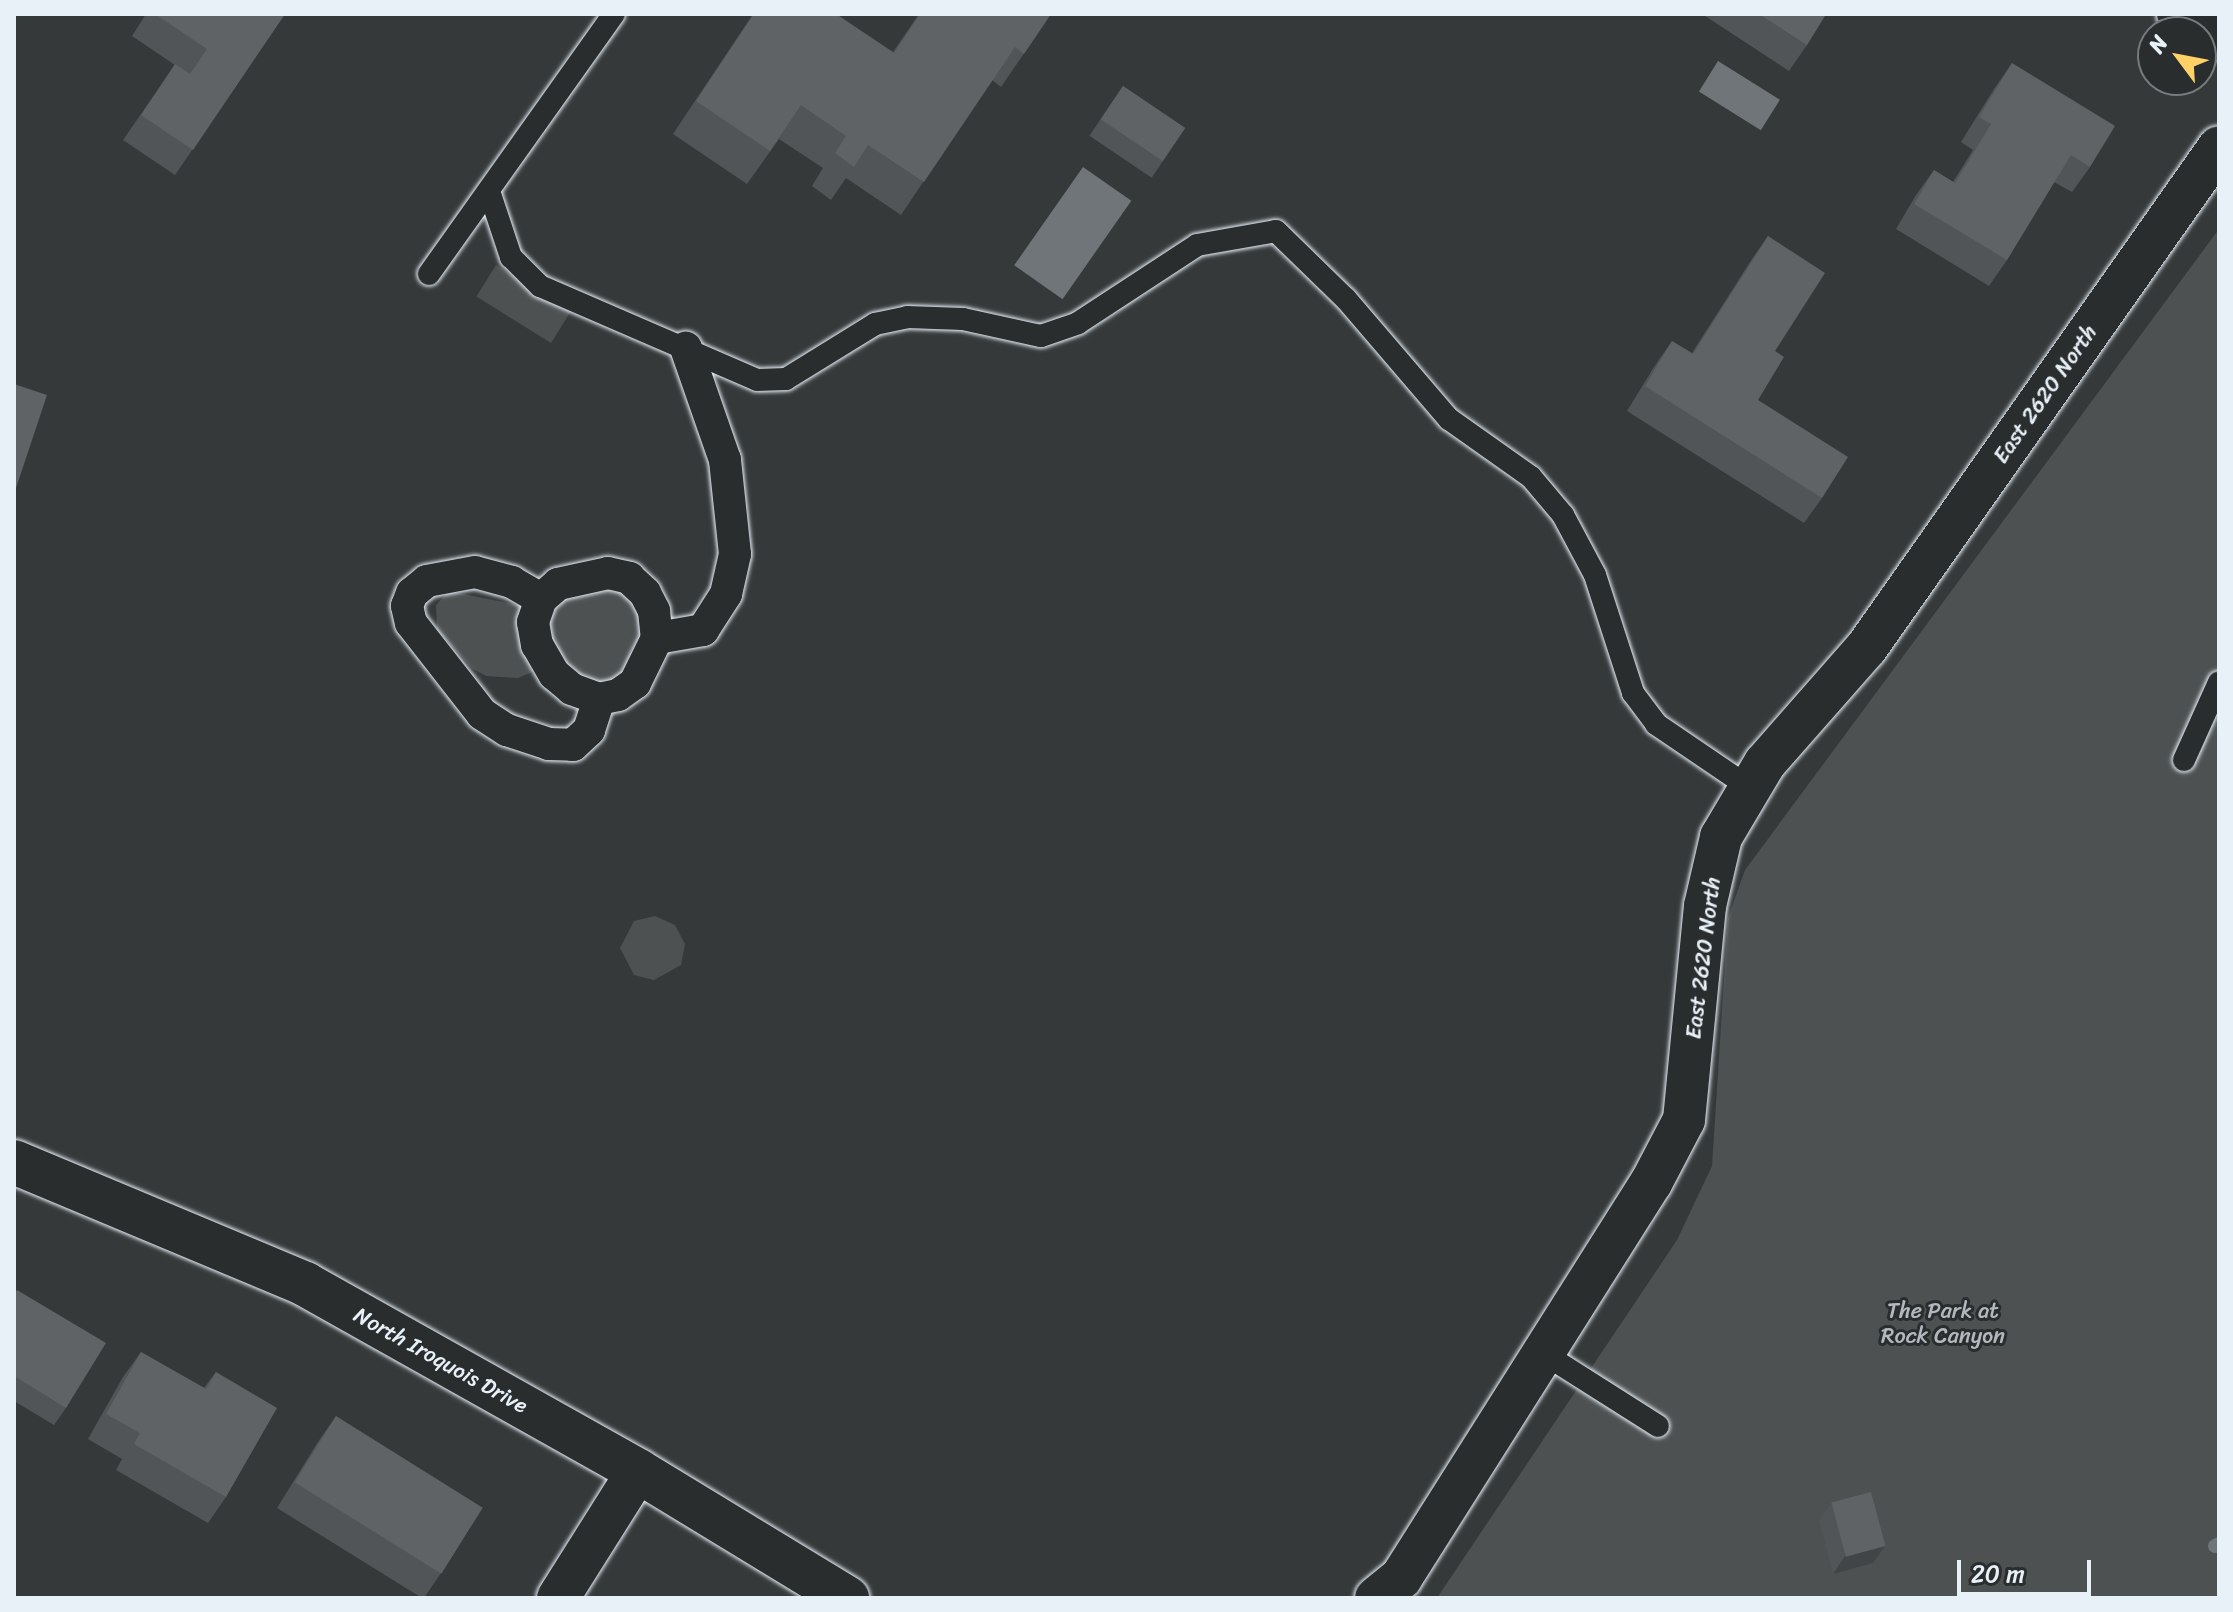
<!DOCTYPE html>
<style>
body{margin:0}
#map{position:relative;width:2233px;height:1612px;overflow:hidden;background:#35393a;font-family:Sriracha,sans-serif}
div>[style]{position:absolute}
.green>*{inset:0;background:#4d5152;transform-origin:0 0}
.water>*{inset:0;background:#707579;transform-origin:0 0}
.stream>*{height:14px;margin:-7px;padding:0 7px;transform-origin:7px;border-radius:7px;background:#707579}
.roads{filter:drop-shadow(0 0 2px #e8f1f8) drop-shadow(0 0 2px #e8f1f8)}
.service>*{height:22px;margin:-11px;padding:0 11px;transform-origin:11px;border-radius:11px;background:#2a2d2e}
.pedestrian>*{height:32px;margin:-16px;padding:0 16px;transform-origin:16px;border-radius:16px;background:#2a2d2e}
.minor>*{height:42px;margin:-21px;padding:0 21px;transform-origin:21px;border-radius:21px;background:#2a2d2e}
.tertiary>*{height:44px;margin:-22px;padding:0 22px;transform-origin:22px;border-radius:22px;background:#2a2d2e}
.wall>*{inset:0;background:#525557;transform-origin:0 0}
.shaded-wall>*{inset:0;background:#424547}
.building>*{inset:0;background:#5f6365;transform-origin:0 0}
span{translate:-50% -50%;white-space:nowrap;text-align:center;line-height:1.15;-webkit-text-stroke:6px #2a2d2e;paint-order:stroke}
.street-label{font-size:22px;color:#e8f1f8}
.park-label{font-size:22px;color:#b2b9be}
.frame{position:absolute;inset:0;border:16px solid #e8f1f8;pointer-events:none}
.north{position:absolute;left:2137px;top:16px;width:80px;height:80px;box-sizing:border-box;background:#2a2d2e;border:2px solid #767b7f;border-radius:50%;rotate:302deg;font-size:22px;font-weight:700;line-height:32px;text-align:center;color:#e8f1f8}
.north::after{content:'';display:block;margin:auto;width:28px;height:36px;background:#ffd166;clip-path:polygon(50% 0,100% 100%,50% 72%,0 100%)}
.scale{position:absolute;left:1957px;top:1560px;width:134px;height:36px;box-sizing:border-box;border:4px solid #e8f1f8;border-top:0;padding-left:10px;font-size:24px;line-height:28px;white-space:nowrap;color:#e8f1f8;-webkit-text-stroke:6px #2a2d2e;paint-order:stroke}
</style>
<div id="map">
<div class="green">
<i style="clip-path:polygon(2219px 229px,2219px 1598px,1437px 1598px,1677px 1240px,1712px 1166px,1728px 918px,1745px 870px)"></i>
<i style="left:496px;top:265px;width:88px;height:37px;rotate:32deg"></i>
<i style="clip-path:polygon(585px 582px,634px 595px,648px 628px,636px 668px,605px 690px,561px 669px,545px 613px)"></i>
<i style="clip-path:polygon(449px 591px,522px 606px,542px 668px,518px 678px,486px 676px,473px 669px,437px 630px,436px 605px)"></i>
<i style="clip-path:polygon(655px 916px,675px 925px,685px 944px,681px 965px,654px 980px,634px 975px,620px 948px,634px 921px)"></i>
</div>
<div class="water">
<i style="left:1718px;top:61px;width:73px;height:36px;rotate:32deg"></i>
<i style="left:1083px;top:167px;width:59px;height:120px;rotate:35deg"></i>
</div>
<div class="stream">
<i style="left:2215px;top:1546px;width:4px;rotate:-27deg"></i>
</div>
<div class="roads">
<div class="service">
<i style="left:489px;top:191px;width:70px;rotate:71.6deg"></i>
<i style="left:511px;top:257px;width:41px;rotate:45deg"></i>
<i style="left:540px;top:286px;width:236px;rotate:23.4deg"></i>
<i style="left:757px;top:380px;width:29px;rotate:-2deg"></i>
<i style="left:786px;top:379px;width:105px;rotate:-31.7deg"></i>
<i style="left:875px;top:324px;width:33px;rotate:-12deg"></i>
<i style="left:907px;top:317px;width:56px;rotate:2deg"></i>
<i style="left:963px;top:319px;width:80px;rotate:12.3deg"></i>
<i style="left:1041px;top:336px;width:39px;rotate:-19deg"></i>
<i style="left:1078px;top:323px;width:142px;rotate:-33.2deg"></i>
<i style="left:1197px;top:245px;width:80px;rotate:-10deg"></i>
<i style="left:1276px;top:231px;width:98px;rotate:44.2deg"></i>
<i style="left:1346px;top:299px;width:158px;rotate:49.4deg"></i>
<i style="left:1449px;top:419px;width:100px;rotate:35.3deg"></i>
<i style="left:1531px;top:477px;width:50px;rotate:49.9deg"></i>
<i style="left:1563px;top:515px;width:68px;rotate:61.9deg"></i>
<i style="left:1595px;top:575px;width:124px;rotate:72.1deg"></i>
<i style="left:1633px;top:693px;width:39px;rotate:53deg"></i>
<i style="left:1656px;top:724px;width:114px;rotate:34.2deg"></i>
<i style="left:429px;top:274px;width:319px;rotate:-54.6deg"></i>
<i style="left:2184px;top:760px;width:85px;rotate:-65.8deg"></i>
<i style="left:1543px;top:1353px;width:136px;rotate:32.4deg"></i>
</div>
<div class="pedestrian">
<i style="left:608px;top:573px;width:22px;rotate:13deg"></i>
<i style="left:629px;top:578px;width:22px;rotate:43deg"></i>
<i style="left:645px;top:593px;width:20px;rotate:63deg"></i>
<i style="left:654px;top:611px;width:27px;rotate:84deg"></i>
<i style="left:657px;top:638px;width:50px;rotate:116.1deg"></i>
<i style="left:635px;top:683px;width:21px;rotate:145deg"></i>
<i style="left:618px;top:695px;width:19px;rotate:168deg"></i>
<i style="left:599px;top:699px;width:29px;rotate:-160deg"></i>
<i style="left:572px;top:689px;width:23px;rotate:-140deg"></i>
<i style="left:554px;top:674px;width:34px;rotate:-120deg"></i>
<i style="left:537px;top:645px;width:23px;rotate:-100deg"></i>
<i style="left:533px;top:622px;width:24px;rotate:-71deg"></i>
<i style="left:541px;top:599px;width:23px;rotate:-41deg"></i>
<i style="left:558px;top:584px;width:51px;rotate:-12.4deg"></i>
<i style="left:541px;top:599px;width:34px;rotate:-150deg"></i>
<i style="left:512px;top:582px;width:38px;rotate:-165deg"></i>
<i style="left:475px;top:572px;width:49px;rotate:169.4deg"></i>
<i style="left:427px;top:581px;width:19px;rotate:141deg"></i>
<i style="left:412px;top:593px;width:14px;rotate:111deg"></i>
<i style="left:407px;top:606px;width:17px;rotate:77deg"></i>
<i style="left:411px;top:623px;width:115px;rotate:52deg"></i>
<i style="left:482px;top:714px;width:30px;rotate:33deg"></i>
<i style="left:507px;top:730px;width:44px;rotate:18.4deg"></i>
<i style="left:549px;top:744px;width:24px;rotate:2deg"></i>
<i style="left:573px;top:745px;width:22px;rotate:-43deg"></i>
<i style="left:589px;top:730px;width:33px;rotate:-72deg"></i>
<i style="left:657px;top:638px;width:47px;rotate:-9.9deg"></i>
<i style="left:703px;top:630px;width:43px;rotate:-57.4deg"></i>
<i style="left:726px;top:594px;width:41px;rotate:-77.3deg"></i>
<i style="left:735px;top:554px;width:95px;rotate:-96.1deg"></i>
<i style="left:725px;top:460px;width:119px;rotate:-109.2deg"></i>
</div>
<div class="minor">
<i style="left:2178px;top:14px;width:48px;rotate:31.4deg"></i>
<i style="left:558px;top:1598px;width:150px;rotate:-57.8deg"></i>
<i style="left:1376px;top:1598px;width:32px;rotate:-39deg"></i>
<i style="left:1401px;top:1578px;width:467px;rotate:-57.7deg"></i>
<i style="left:1651px;top:1183px;width:71px;rotate:-62.4deg"></i>
<i style="left:1684px;top:1120px;width:215px;rotate:-84.4deg"></i>
<i style="left:1705px;top:906px;width:71px;rotate:-76.9deg"></i>
<i style="left:1721px;top:837px;width:86px;rotate:-59.3deg"></i>
<i style="left:1765px;top:763px;width:154px;rotate:-48.7deg"></i>
<i style="left:1867px;top:647px;width:611px;rotate:-54.85deg"></i>
</div>
<div class="tertiary">
<i style="left:14px;top:1162px;width:316px;rotate:22.7deg"></i>
<i style="left:305px;top:1284px;width:382px;rotate:29.3deg"></i>
<i style="left:638px;top:1471px;width:245px;rotate:31.3deg"></i>
</div>
</div>
<div class="wall">
<i style="clip-path:polygon(146px 14px,285px 14px,175px 175px,123px 140px,175px 65px,132px 36px)"></i>
<i style="clip-path:polygon(753px 14px,836px 14px,893px 52px,919px 14px,1051px 14px,1001px 87px,992px 80px,901px 215px,846px 178px,831px 200px,812px 186px,823px 168px,779px 139px,747px 184px,673px 134px)"></i>
<i style="clip-path:polygon(1702px 14px,1826px 14px,1807px 45px,1789px 71px)"></i>
<i style="clip-path:polygon(2012px 63px,2090px 167px,2072px 192px,2054px 182px,2007px 260px,1989px 286px,1896px 229px,1916px 195px,1934px 170px,1953px 182px,1973px 150px,1961px 142px,1994px 89px)"></i>
<i style="left:1123px;top:86px;width:75px;height:60px;rotate:34deg"></i>
<i style="clip-path:polygon(1768px 236px,1775px 351px,1758px 400px,1822px 498px,1804px 523px,1627px 411px,1654px 367px,1672px 341px,1692px 353px,1750px 262px)"></i>
<i style="clip-path:polygon(14px 1294px,66px 1408px,54px 1425px,14px 1401px)"></i>
<i style="clip-path:polygon(141px 1352px,204px 1388px,216px 1372px,226px 1497px,208px 1523px,116px 1470px,122px 1459px,88px 1439px,123px 1377px)"></i>
<i style="clip-path:polygon(336px 1416px,441px 1573px,424px 1598px,422px 1598px,277px 1508px,318px 1442px)"></i>
<i style="clip-path:polygon(1831px 1503px,1873px 1563px,1833px 1574px,1819px 1520px)"></i>
</div>
<div class="shaded-wall">
<i style="clip-path:polygon(1885px 1546px,1873px 1563px,1833px 1574px,1845px 1556px)"></i>
</div>
<div class="building">
<i style="clip-path:polygon(155px 14px,285px 14px,193px 150px,141px 115px,175px 64px,190px 74px,207px 49px)"></i>
<i style="clip-path:polygon(754px 14px,836px 14px,894px 53px,920px 14px,1051px 14px,1024px 54px,1015px 47px,924px 182px,868px 145px,854px 167px,835px 153px,846px 136px,801px 105px,770px 151px,696px 101px)"></i>
<i style="clip-path:polygon(1759px 14px,1826px 14px,1807px 45px)"></i>
<i style="clip-path:polygon(2012px 63px,2115px 126px,2090px 167px,2071px 155px,2007px 260px,1914px 204px,1934px 170px,1955px 183px,1991px 124px,1979px 117px)"></i>
<i style="left:1123px;top:86px;width:75px;height:40px;rotate:34deg"></i>
<i style="clip-path:polygon(1768px 236px,1825px 273px,1775px 351px,1784px 357px,1758px 400px,1848px 457px,1822px 498px,1645px 386px,1672px 341px,1693px 354px)"></i>
<i style="clip-path:polygon(14px 384px,47px 395px,14px 494px)"></i>
<i style="clip-path:polygon(17px 1290px,106px 1343px,66px 1408px,14px 1376px,14px 1294px)"></i>
<i style="clip-path:polygon(141px 1352px,206px 1389px,216px 1372px,277px 1408px,226px 1497px,134px 1444px,140px 1433px,106px 1414px)"></i>
<i style="left:336px;top:1416px;width:173px;height:78px;rotate:32deg"></i>
<i style="left:1871px;top:1492px;width:56px;height:41px;rotate:75deg"></i>
</div>
<div class="street-label">
<span style="left:2045px;top:394px;rotate:-55deg">East 2620 North</span>
<span style="left:1703px;top:958px;rotate:-83deg">East 2620 North</span>
<span style="left:441px;top:1360px;rotate:29deg">North Iroquois Drive</span>
</div>
<div class="park-label">
<span style="left:1943px;top:1323px">The Park at<br>Rock Canyon</span>
</div>
<div class="frame"></div>
<div class="north">N</div>
<div class="scale">20 m</div>
</div>
